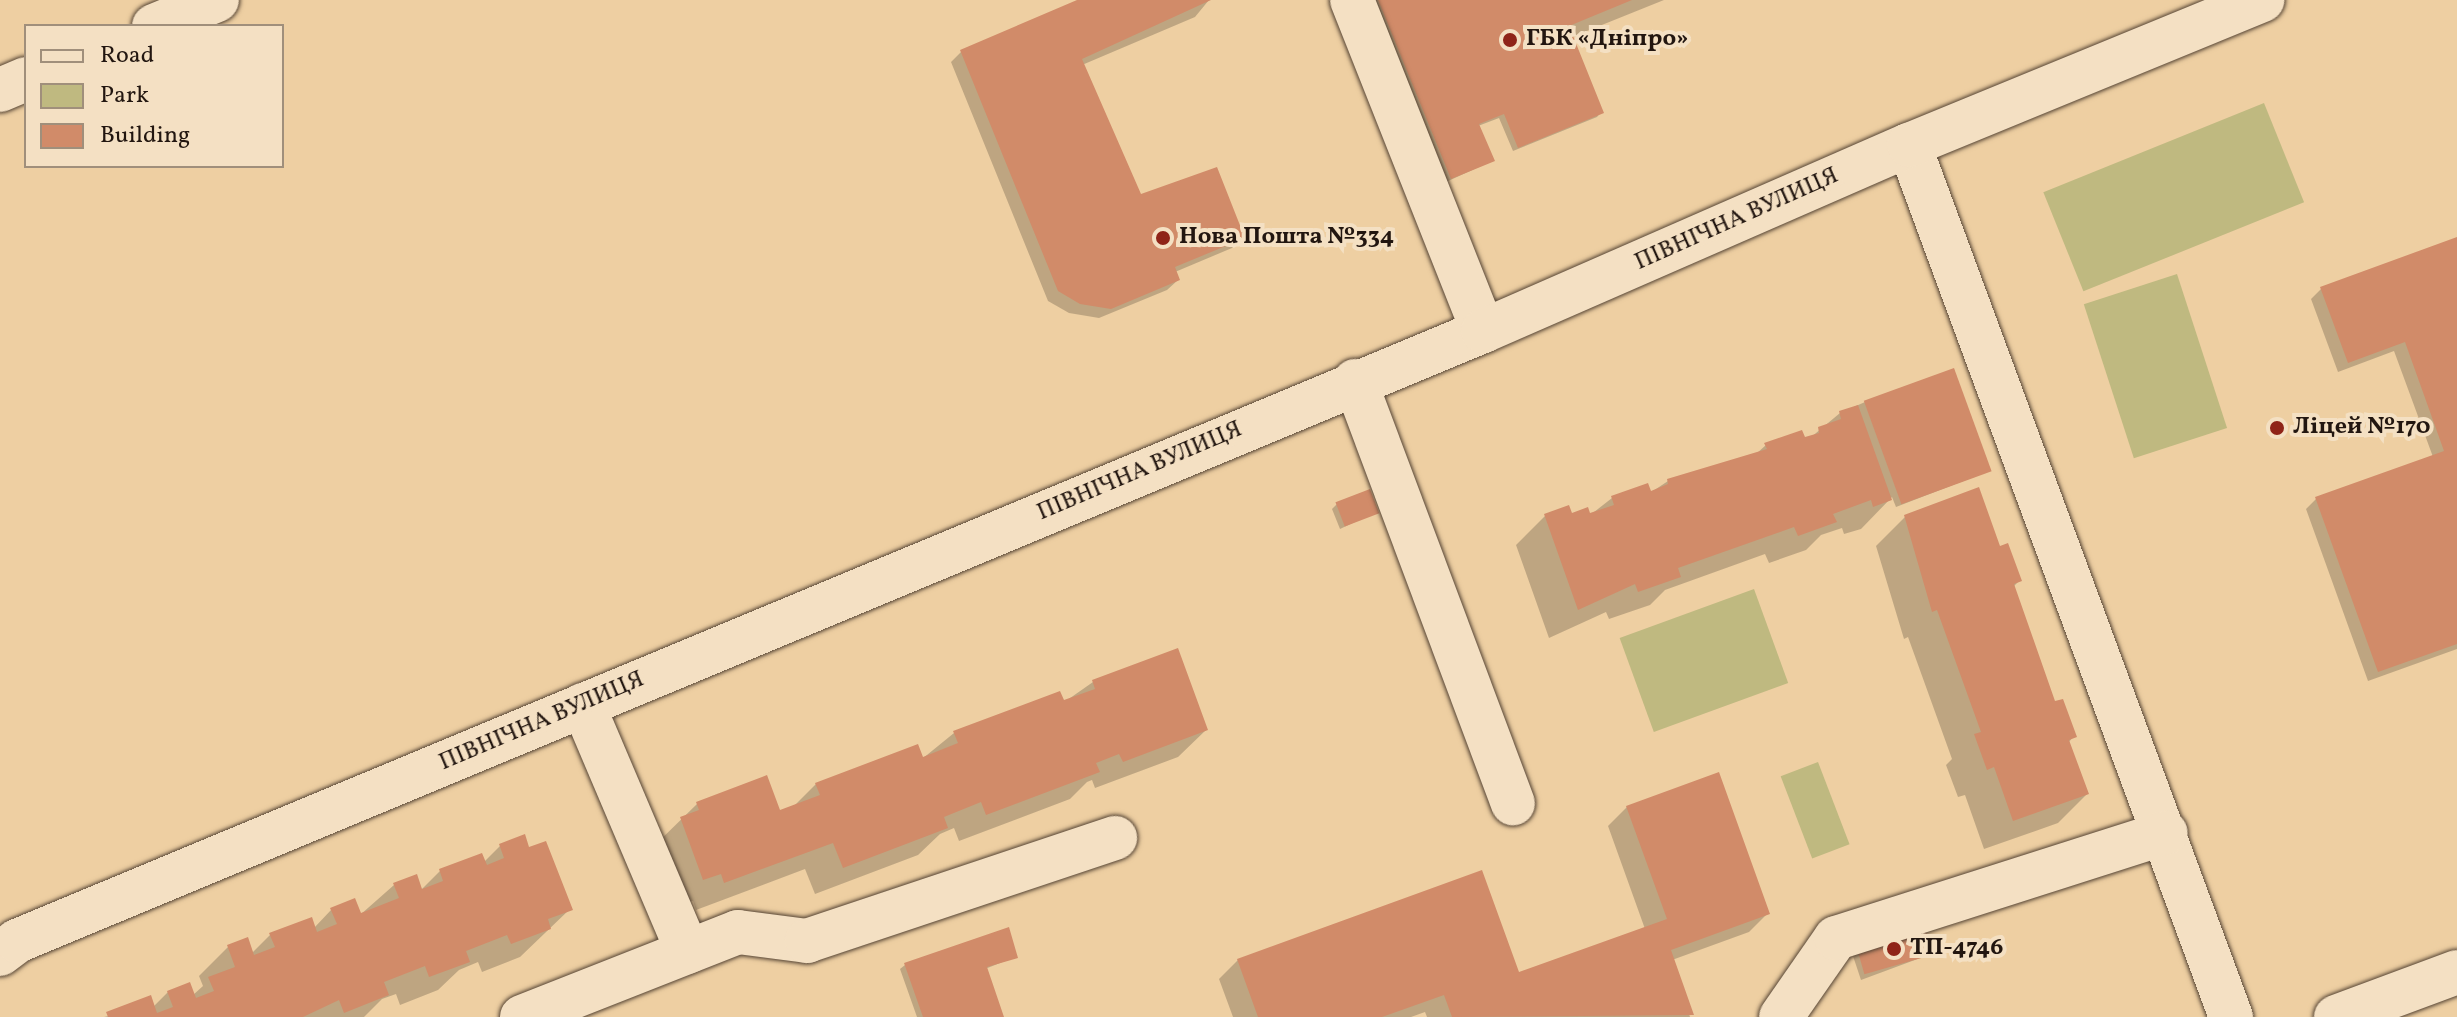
<!DOCTYPE html>
<meta charset="utf-8">
<style>
body{margin:0}
#map{position:relative;width:2457px;height:1017px;overflow:hidden;background:#eecfa2;font-family:Vollkorn,serif}
div>[style]{position:absolute}
.green>*{inset:0;background:#bfb980;transform-origin:0 0}
.shadow>*{inset:0;background:#0003}
.building>*{inset:0;background:#d18b69;transform-origin:0 0}
.roads{filter:drop-shadow(0 0 2px #554434) drop-shadow(0 0 2px #554434)}
.minor>*{height:44px;margin:-22px;padding:0 22px;transform-origin:22px;border-radius:22px;background:#f4e0c3}
.dots>*{width:22px;height:22px;translate:-50% -50%;box-sizing:border-box;border:4px solid #f4e0c3;border-radius:50%}
span{translate:-50% -50%;white-space:nowrap;text-align:center;line-height:1.15;-webkit-text-stroke:8px #f4e0c3;paint-order:stroke}
.poi-label{font-size:24px;color:#221610;font-weight:700}
.left{translate:0 -50%;text-align:left}
.street-label{font-size:24px;color:#221610}
.legend{position:absolute;left:24px;top:24px;width:260px;height:144px;box-sizing:border-box;background:#f4e0c3;border:2px solid #a08f7b;margin:0;padding:10px 14px;list-style:none;font-size:24px;color:#221610}
.legend li{display:flex;align-items:center;gap:16px;height:40px}
.legend b{width:40px;border:2px solid #a08f7b}
</style>
<div id="map">
<div class="green">
<i style="left:2264px;top:103px;width:107px;height:238px;rotate:68deg"></i>
<i style="left:2177px;top:274px;width:162px;height:98px;rotate:72deg"></i>
<i style="left:1754px;top:589px;width:100px;height:143px;rotate:70deg"></i>
<i style="left:1818px;top:762px;width:88px;height:40px;rotate:69deg"></i>
</div>
<div class="shadow">
<i style="clip-path:polygon(1082px 0,1209px 0,1195px 17px,1082px 65px,1140px 197px,1243px 238px,1232px 248px,1175px 272px,1178px 280px,1167px 290px,1099px 318px,1069px 313px,1048px 301px,951px 62px,961px 52px)"></i>
<i style="clip-path:polygon(1372px 0,1664px 0,1572px 37px,1601px 112px,1597px 117px,1513px 151px,1499px 118px,1478px 126px,1492px 161px,1446px 182px)"></i>
<i style="clip-path:polygon(2457px 240px,2457px 649px,2368px 681px,2306px 509px,2316px 499px,2433px 457px,2394px 351px,2338px 372px,2311px 299px,2321px 289px)"></i>
<i style="clip-path:polygon(1865px 402px,1989px 471px,1896px 507px,1892px 497px,1861px 529px,1844px 534px,1842px 528px,1821px 535px,1806px 550px,1769px 563px,1765px 554px,1665px 590px,1650px 605px,1609px 619px,1606px 612px,1549px 638px,1516px 545px,1545px 516px,1589px 516px,1612px 498px,1650px 493px,1668px 481px,1756px 454px,1766px 445px,1810px 438px,1840px 413px)"></i>
<i style="clip-path:polygon(1337px 504px,1376px 512px,1340px 529px,1332px 509px)"></i>
<i style="clip-path:polygon(1905px 517px,1999px 549px,2019px 581px,2013px 587px,2054px 704px,2074px 736px,2068px 743px,2087px 794px,2058px 823px,1984px 849px,1965px 795px,1958px 797px,1946px 765px,1952px 759px,1908px 637px,1904px 639px,1876px 546px)"></i>
<i style="clip-path:polygon(1093px 682px,1206px 730px,1178px 757px,1095px 788px,1092px 780px,1087px 782px,1070px 799px,959px 841px,954px 828px,940px 834px,918px 855px,815px 894px,805px 869px,696px 910px,693px 901px,676px 906px,654px 846px,697px 804px,779px 813px,793px 807px,816px 784px,922px 759px,954px 733px,1063px 703px)"></i>
<i style="clip-path:polygon(1627px 807px,1768px 913px,1749px 932px,1672px 960px,1690px 1017px,1427px 1017px,1425px 1012px,1411px 1017px,1233px 1017px,1219px 979px,1238px 960px,1518px 975px,1645px 929px,1608px 826px)"></i>
<i style="clip-path:polygon(500px 846px,528px 850px,570px 909px,520px 957px,482px 972px,478px 962px,459px 970px,438px 990px,400px 1005px,396px 994px,382px 999px,364px 1017px,104px 1017px,153px 1007px,168px 992px,193px 995px,203px 986px,199px 976px,228px 947px,252px 953px,270px 935px,314px 928px,331px 910px,360px 915px,394px 885px,421px 890px,440px 871px,481px 855px,484px 862px)"></i>
<i style="clip-path:polygon(1851px 950px,1931px 954px,1861px 980px)"></i>
<i style="clip-path:polygon(1015px 957px,985px 969px,1002px 1017px,917px 1017px,900px 969px,905px 965px)"></i>
</div>
<div class="building">
<i style="clip-path:polygon(1077px 0,1211px 0,1082px 59px,1141px 194px,1217px 167px,1245px 238px,1175px 267px,1180px 280px,1111px 309px,1080px 304px,1058px 291px,960px 50px)"></i>
<i style="clip-path:polygon(1378px 0,1632px 0,1569px 26px,1604px 113px,1518px 148px,1504px 114px,1479px 124px,1495px 161px,1451px 179px)"></i>
<i style="clip-path:polygon(2457px 237px,2457px 644px,2378px 672px,2315px 497px,2444px 451px,2405px 342px,2348px 363px,2320px 287px)"></i>
<i style="left:1954px;top:368px;width:110px;height:96px;rotate:70deg"></i>
<i style="clip-path:polygon(1858px 405px,1892px 500px,1873px 507px,1871px 500px,1833px 514px,1837px 522px,1798px 536px,1794px 527px,1678px 568px,1681px 577px,1638px 592px,1635px 584px,1578px 610px,1544px 514px,1569px 505px,1572px 513px,1588px 507px,1590px 513px,1614px 505px,1611px 496px,1648px 483px,1651px 491px,1668px 484px,1667px 479px,1767px 449px,1764px 443px,1802px 430px,1805px 437px,1819px 433px,1818px 427px,1841px 419px,1839px 411px)"></i>
<i style="clip-path:polygon(1979px 487px,2000px 546px,2008px 543px,2022px 581px,2014px 584px,2055px 701px,2063px 699px,2077px 737px,2069px 740px,2089px 794px,2013px 821px,1994px 767px,1987px 770px,1974px 734px,1981px 732px,1937px 610px,1932px 612px,1904px 515px)"></i>
<i style="left:1370px;top:489px;width:26px;height:37px;rotate:69deg"></i>
<i style="clip-path:polygon(1178px 648px,1208px 730px,1123px 762px,1119px 754px,1096px 763px,1100px 772px,986px 815px,981px 802px,944px 817px,948px 828px,843px 868px,833px 843px,724px 883px,721px 874px,703px 880px,680px 817px,699px 810px,696px 802px,767px 775px,780px 810px,820px 795px,815px 783px,918px 744px,923px 757px,958px 743px,953px 731px,1060px 691px,1064px 700px,1095px 689px,1092px 680px)"></i>
<i style="clip-path:polygon(1719px 772px,1770px 914px,1671px 950px,1694px 1015px,1452px 1017px,1444px 995px,1382px 1017px,1258px 1017px,1237px 959px,1482px 870px,1519px 972px,1667px 919px,1626px 806px)"></i>
<i style="clip-path:polygon(525px 834px,529px 847px,546px 841px,573px 910px,548px 919px,551px 929px,511px 944px,507px 935px,466px 951px,470px 962px,429px 977px,425px 966px,384px 982px,389px 995px,344px 1013px,339px 1000px,303px 1017px,108px 1017px,106px 1012px,151px 995px,157px 1013px,173px 1007px,167px 991px,190px 982px,196px 998px,214px 991px,208px 977px,235px 967px,227px 945px,248px 937px,254px 955px,275px 947px,269px 933px,312px 917px,317px 932px,337px 924px,330px 908px,355px 898px,361px 913px,399px 898px,393px 883px,417px 874px,422px 889px,443px 881px,439px 869px,482px 853px,487px 865px,504px 858px,499px 844px)"></i>
<i style="left:1923px;top:921px;width:35px;height:71px;rotate:74deg"></i>
<i style="clip-path:polygon(1009px 927px,1018px 958px,987px 967px,1004px 1017px,923px 1017px,904px 963px)"></i>
</div>
<div class="roads">
<div class="minor">
<i style="left:1352px;top:0;width:356px;rotate:68.4deg"></i>
<i style="left:154px;top:26px;width:68px;rotate:-22.4deg"></i>
<i style="left:0;top:90px;width:28px;rotate:-23deg"></i>
<i style="left:1909px;top:145px;width:930px;rotate:69.73deg"></i>
<i style="left:1355px;top:381px;width:451px;rotate:69.5deg"></i>
<i style="left:583px;top:705px;width:268px;rotate:67deg"></i>
<i style="left:0;top:954px;width:21px;rotate:-37deg"></i>
<i style="left:17px;top:941px;width:1588px;rotate:-22.59deg"></i>
<i style="left:1483px;top:331px;width:465px;rotate:-23.6deg"></i>
<i style="left:1909px;top:145px;width:382px;rotate:-22.3deg"></i>
<i style="left:522px;top:1017px;width:232px;rotate:-21.5deg"></i>
<i style="left:738px;top:932px;width:70px;rotate:7.4deg"></i>
<i style="left:807px;top:941px;width:325px;rotate:-18.5deg"></i>
<i style="left:1781px;top:1017px;width:96px;rotate:-55.2deg"></i>
<i style="left:1836px;top:938px;width:346px;rotate:-17.7deg"></i>
<i style="left:2336px;top:1017px;width:129px;rotate:-20.4deg"></i>
</div>
</div>
<div class="dots">
<i style="left:1510px;top:40px;background:#8f2418"></i>
<i style="left:1163px;top:238px;background:#8f2418"></i>
<i style="left:2277px;top:428px;background:#8f2418"></i>
<i style="left:1894px;top:949px;background:#8f2418"></i>
</div>
<div class="poi-label">
<span class="left" style="left:1526px;top:40px">ГБК «Дніпро»</span>
<span class="left" style="left:1179px;top:238px">Нова Пошта №334</span>
<span class="left" style="left:2293px;top:428px">Ліцей №170</span>
<span class="left" style="left:1910px;top:949px">ТП-4746</span>
</div>
<div class="street-label">
<span style="left:1737px;top:220px;rotate:-24deg">ПІВНІЧНА ВУЛИЦЯ</span>
<span style="left:1140px;top:472px;rotate:-23deg">ПІВНІЧНА ВУЛИЦЯ</span>
<span style="left:542px;top:722px;rotate:-23deg">ПІВНІЧНА ВУЛИЦЯ</span>
</div>
<ul class="legend">
<li><b style="height:10px;background:#f4e0c3"></b>Road</li>
<li><b style="height:22px;background:#bfb980"></b>Park</li>
<li><b style="height:22px;background:#d18b69"></b>Building</li>
</ul>
</div>
